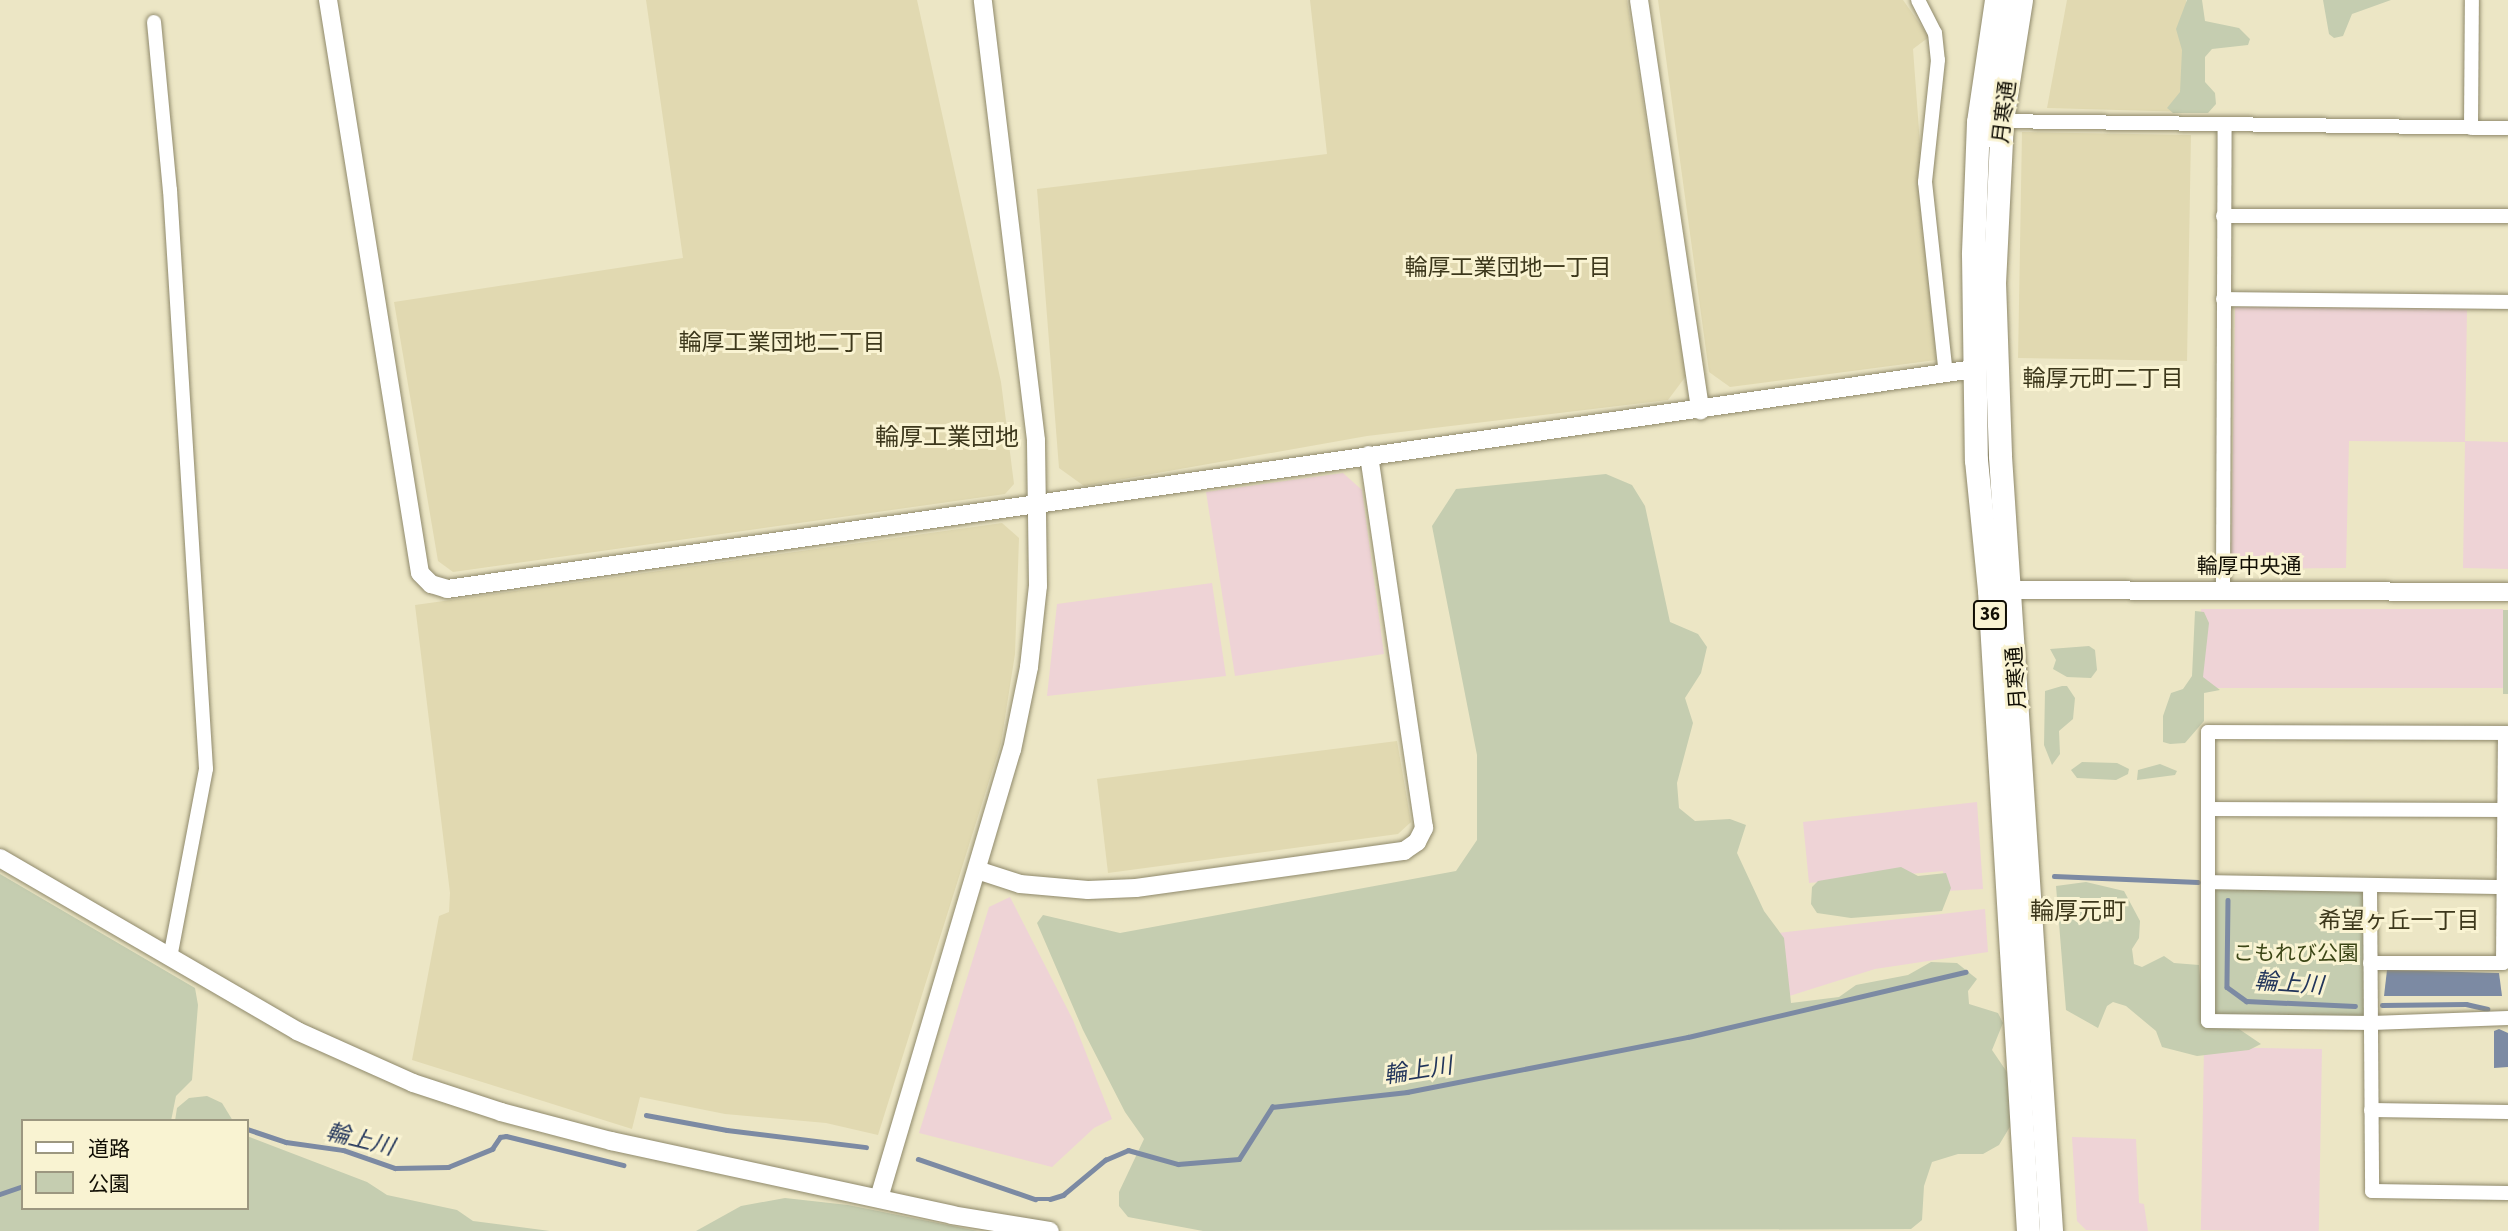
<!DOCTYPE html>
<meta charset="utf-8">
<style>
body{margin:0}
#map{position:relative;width:2508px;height:1231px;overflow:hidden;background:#ece6c5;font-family:"Source Sans 3","Noto Sans JP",sans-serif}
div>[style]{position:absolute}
.commercial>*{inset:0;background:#eed3d6;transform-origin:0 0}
.built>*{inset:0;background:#e1d9b1;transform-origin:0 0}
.green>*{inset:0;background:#c5cdb0;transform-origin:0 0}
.water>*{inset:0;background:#7c8aa3}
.stream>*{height:4.5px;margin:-2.25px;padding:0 2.25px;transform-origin:2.25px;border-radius:2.25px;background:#7c8aa3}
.roads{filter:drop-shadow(0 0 2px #8f896b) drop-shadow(0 0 2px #8f896b)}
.minor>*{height:14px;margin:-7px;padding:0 7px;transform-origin:7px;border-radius:7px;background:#fff}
.tertiary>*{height:18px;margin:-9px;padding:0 9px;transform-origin:9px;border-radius:9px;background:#fff}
.secondary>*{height:19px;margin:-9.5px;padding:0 9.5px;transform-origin:9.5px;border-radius:9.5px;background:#fff}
.trunk>*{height:23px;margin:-11.5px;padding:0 11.5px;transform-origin:11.5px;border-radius:11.5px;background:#fff}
span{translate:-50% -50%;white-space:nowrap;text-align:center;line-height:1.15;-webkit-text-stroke:6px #f9f3d2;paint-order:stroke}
.shield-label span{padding:2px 5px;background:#f9f3d2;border:2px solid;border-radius:5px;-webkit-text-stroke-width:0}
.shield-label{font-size:19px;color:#110e04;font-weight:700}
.street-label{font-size:21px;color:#110e04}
.park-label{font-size:21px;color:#3c4616}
.neighbourhood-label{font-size:23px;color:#3d381c}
.water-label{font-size:23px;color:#22355b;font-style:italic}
.quarter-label{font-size:24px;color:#3d381c}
.legend{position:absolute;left:21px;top:1119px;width:228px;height:91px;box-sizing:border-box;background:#f9f3d2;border:2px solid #9c9780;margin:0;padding:9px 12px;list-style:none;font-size:21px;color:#110e04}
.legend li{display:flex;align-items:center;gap:14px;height:35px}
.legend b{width:35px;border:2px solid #9c9780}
</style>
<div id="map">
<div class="commercial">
<i style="clip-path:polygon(2235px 307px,2467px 309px,2465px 441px,2508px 442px,2508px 569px,2463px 568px,2465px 442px,2349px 441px,2346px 568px,2231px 569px)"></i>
<i style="clip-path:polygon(1343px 473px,1362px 490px,1384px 654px,1235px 676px,1206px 492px)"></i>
<i style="clip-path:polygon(1212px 583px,1226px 676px,1047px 696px,1057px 604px)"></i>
<i style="left:2201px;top:609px;width:302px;height:79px"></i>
<i style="clip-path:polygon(1977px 802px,1983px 889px,1945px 891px,1943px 871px,1809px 883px,1803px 822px)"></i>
<i style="clip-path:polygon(1010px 897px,1073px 1020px,1112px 1119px,1094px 1128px,1052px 1167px,919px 1133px,989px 907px)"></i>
<i style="clip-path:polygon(1985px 909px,1988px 952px,1875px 969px,1783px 998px,1777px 933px)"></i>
<i style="left:2204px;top:1047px;width:118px;height:183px;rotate:1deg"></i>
<i style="clip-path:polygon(2072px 1137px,2136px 1139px,2139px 1203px,2144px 1204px,2148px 1231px,2086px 1230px,2077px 1221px)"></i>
</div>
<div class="built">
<i style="clip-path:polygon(646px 0,917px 0,1001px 382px,1014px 484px,1005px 494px,453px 572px,438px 561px,394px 302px,683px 258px)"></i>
<i style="clip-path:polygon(1310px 0,1627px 0,1686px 376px,1668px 400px,1367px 436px,1084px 486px,1059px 468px,1037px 189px,1327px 154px)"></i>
<i style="clip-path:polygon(1658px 0,1903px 0,1929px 37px,1913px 49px,1936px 360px,1730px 387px,1709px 372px)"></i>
<i style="clip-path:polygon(2067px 0,2186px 0,2190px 112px,2047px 108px)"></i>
<i style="left:2022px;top:132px;width:169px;height:226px;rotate:1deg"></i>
<i style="clip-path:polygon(1002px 523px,1019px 538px,1015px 654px,1001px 743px,878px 1135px,826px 1123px,725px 1114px,640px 1097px,632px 1129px,412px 1060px,439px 916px,449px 912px,450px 893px,415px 605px)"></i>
<i style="clip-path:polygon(1397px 741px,1411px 822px,1398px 834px,1108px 873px,1097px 779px)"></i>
</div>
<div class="green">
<i style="clip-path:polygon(2187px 0,2202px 0,2205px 21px,2239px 28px,2250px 39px,2248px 45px,2212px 49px,2205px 57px,2205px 82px,2215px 93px,2216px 104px,2208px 113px,2173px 113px,2167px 108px,2180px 92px,2182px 50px,2176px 29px)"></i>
<i style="clip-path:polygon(2323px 0,2391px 0,2352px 14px,2343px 36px,2334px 38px,2329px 34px)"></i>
<i style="clip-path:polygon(1606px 474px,1632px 485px,1645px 506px,1670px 622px,1698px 634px,1707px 647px,1701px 673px,1685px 698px,1693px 723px,1677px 783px,1679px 808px,1695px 821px,1730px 819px,1746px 825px,1737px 853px,1764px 911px,1784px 938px,1791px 1003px,1839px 997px,1856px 985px,1908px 975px,1931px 962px,1957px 963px,1977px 979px,1968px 991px,1969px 1004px,1998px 1013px,2003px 1023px,1992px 1050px,2009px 1075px,2011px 1125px,1999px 1145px,1983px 1154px,1958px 1154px,1932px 1162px,1924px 1186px,1922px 1220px,1911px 1229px,1203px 1231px,1128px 1217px,1119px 1206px,1119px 1192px,1144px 1139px,1125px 1112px,1083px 1030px,1037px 923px,1043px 915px,1120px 933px,1456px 871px,1477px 840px,1477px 755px,1432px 526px,1456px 489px)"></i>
<i style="left:2503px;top:610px;width:5px;height:84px"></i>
<i style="clip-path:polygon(2195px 611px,2204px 612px,2209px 623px,2203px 677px,2220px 690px,2204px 693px,2204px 721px,2185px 743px,2170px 744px,2163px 742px,2163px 716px,2171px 693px,2183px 689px,2192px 676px)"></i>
<i style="clip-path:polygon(2089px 646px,2095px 650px,2097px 670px,2091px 678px,2067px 677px,2053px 669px,2056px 660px,2050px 649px)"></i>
<i style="clip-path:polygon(2062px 686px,2067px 686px,2075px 698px,2073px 719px,2059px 731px,2060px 754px,2052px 765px,2044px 745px,2045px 691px)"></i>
<i style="clip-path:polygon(2082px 762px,2117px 763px,2129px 769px,2128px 774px,2116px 780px,2077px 778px,2071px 770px)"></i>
<i style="clip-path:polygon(2160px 764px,2177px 771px,2175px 775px,2137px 780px,2138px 770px)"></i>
<i style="clip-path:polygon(1901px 867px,1918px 876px,1946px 873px,1951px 888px,1942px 911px,1851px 918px,1817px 913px,1811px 904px,1812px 887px,1818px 881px)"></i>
<i style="clip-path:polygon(0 874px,195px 988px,198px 1005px,192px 1080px,176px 1096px,171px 1121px,23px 1121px,23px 1208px,247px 1208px,247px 1136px,367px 1182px,387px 1195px,457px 1210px,473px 1221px,550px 1231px,0 1231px)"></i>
<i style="clip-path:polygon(2086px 882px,2124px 891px,2140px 921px,2139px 938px,2132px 949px,2134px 964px,2142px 967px,2164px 956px,2174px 963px,2199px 965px,2204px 1021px,2239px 1029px,2261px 1044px,2249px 1050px,2197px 1056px,2162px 1047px,2156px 1031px,2126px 1006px,2113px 1002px,2107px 1006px,2098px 1028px,2066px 1010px,2056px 886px)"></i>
<i style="left:2209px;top:882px;width:161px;height:139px;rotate:1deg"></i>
<i style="clip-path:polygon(207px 1096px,222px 1103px,233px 1121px,175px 1121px,177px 1108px,189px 1098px)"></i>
<i style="clip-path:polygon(785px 1198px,848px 1205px,978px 1231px,696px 1231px,741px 1206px)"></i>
</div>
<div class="water">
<i style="clip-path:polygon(2387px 970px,2499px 973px,2502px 996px,2384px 996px)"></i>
<i style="clip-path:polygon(2499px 1029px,2508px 1033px,2508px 1067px,2494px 1068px,2494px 1031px)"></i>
</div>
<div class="stream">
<i style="left:2054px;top:876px;width:144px;rotate:2.4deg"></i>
<i style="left:2228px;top:900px;width:87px;rotate:90.7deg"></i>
<i style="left:2227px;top:987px;width:24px;rotate:36deg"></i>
<i style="left:2246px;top:1001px;width:109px;rotate:2.6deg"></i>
<i style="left:2382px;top:1005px;width:84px;rotate:-0.7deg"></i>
<i style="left:2466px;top:1004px;width:22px;rotate:13deg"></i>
<i style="left:646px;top:1115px;width:82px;rotate:10.5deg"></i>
<i style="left:727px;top:1130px;width:140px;rotate:7deg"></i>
<i style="left:247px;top:1129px;width:41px;rotate:18.4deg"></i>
<i style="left:286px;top:1142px;width:58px;rotate:8deg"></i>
<i style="left:343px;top:1150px;width:55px;rotate:19.1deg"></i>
<i style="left:395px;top:1168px;width:53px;rotate:-1.1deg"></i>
<i style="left:448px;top:1167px;width:48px;rotate:-22.2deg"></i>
<i style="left:492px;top:1149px;width:14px;rotate:-56deg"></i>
<i style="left:500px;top:1137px;width:6px;rotate:-9deg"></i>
<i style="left:506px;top:1136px;width:121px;rotate:13.9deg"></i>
<i style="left:918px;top:1159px;width:124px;rotate:18.9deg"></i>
<i style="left:1035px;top:1199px;width:15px"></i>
<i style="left:1050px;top:1199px;width:14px;rotate:-17deg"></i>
<i style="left:1063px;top:1195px;width:55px;rotate:-39.8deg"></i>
<i style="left:1105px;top:1160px;width:25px;rotate:-23deg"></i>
<i style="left:1128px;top:1150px;width:52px;rotate:15.6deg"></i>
<i style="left:1178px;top:1164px;width:61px;rotate:-4.7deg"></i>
<i style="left:1239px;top:1159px;width:62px;rotate:-57.6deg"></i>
<i style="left:1272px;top:1107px;width:136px;rotate:-6.3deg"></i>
<i style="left:1407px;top:1092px;width:286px;rotate:-11.1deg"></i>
<i style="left:1688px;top:1037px;width:285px;rotate:-13.2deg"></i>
<i style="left:0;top:1194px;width:24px;rotate:-19deg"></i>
</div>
<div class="roads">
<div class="minor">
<i style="left:1918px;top:0;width:37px;rotate:63deg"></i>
<i style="left:1935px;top:33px;width:27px;rotate:84deg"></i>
<i style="left:1938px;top:60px;width:123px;rotate:96.1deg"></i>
<i style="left:1925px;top:182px;width:193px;rotate:83.8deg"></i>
<i style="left:154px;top:22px;width:169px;rotate:84.6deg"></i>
<i style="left:170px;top:190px;width:580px;rotate:86.44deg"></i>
<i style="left:206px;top:769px;width:191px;rotate:100.8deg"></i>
<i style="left:1995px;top:121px;width:513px;rotate:0.78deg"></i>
<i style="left:2471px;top:128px;width:128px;rotate:-89.6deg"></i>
<i style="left:2223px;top:216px;width:285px"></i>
<i style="left:2223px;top:299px;width:285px;rotate:0.6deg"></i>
<i style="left:2223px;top:589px;width:464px;rotate:-89.8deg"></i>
<i style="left:2508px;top:733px;width:300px;rotate:-179.8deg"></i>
<i style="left:2208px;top:732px;width:289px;rotate:90deg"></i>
<i style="left:2208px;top:1021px;width:164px;rotate:0.7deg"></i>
<i style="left:2372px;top:1023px;width:136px;rotate:-2.1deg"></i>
<i style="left:2208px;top:809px;width:296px;rotate:0.2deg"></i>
<i style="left:2209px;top:882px;width:295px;rotate:1deg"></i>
<i style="left:2370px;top:886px;width:305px;rotate:89.6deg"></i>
<i style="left:2372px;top:1191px;width:136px;rotate:0.8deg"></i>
<i style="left:2370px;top:963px;width:133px"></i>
<i style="left:2503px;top:963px;width:230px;rotate:-89.5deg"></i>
<i style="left:2371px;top:1110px;width:137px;rotate:0.8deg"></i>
</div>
<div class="tertiary">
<i style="left:328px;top:0;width:580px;rotate:80.88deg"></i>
<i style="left:420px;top:573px;width:16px;rotate:45deg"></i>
<i style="left:431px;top:584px;width:17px;rotate:17deg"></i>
<i style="left:447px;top:589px;width:1543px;rotate:-8.2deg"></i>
<i style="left:1639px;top:0;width:415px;rotate:81.5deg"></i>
<i style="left:1997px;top:590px;width:511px;rotate:0.22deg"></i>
<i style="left:0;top:858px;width:344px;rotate:30.2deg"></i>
<i style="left:297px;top:1031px;width:127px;rotate:24.1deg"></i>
<i style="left:413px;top:1083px;width:93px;rotate:18.2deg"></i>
<i style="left:501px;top:1112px;width:114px;rotate:14.8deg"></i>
<i style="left:611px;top:1141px;width:349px;rotate:12.2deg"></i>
<i style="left:952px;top:1215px;width:99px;rotate:9.3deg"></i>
<i style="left:977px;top:870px;width:45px;rotate:18deg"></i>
<i style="left:1020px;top:884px;width:68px;rotate:5deg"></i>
<i style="left:1088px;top:890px;width:48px;rotate:-2.4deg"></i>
<i style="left:1136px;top:888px;width:271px;rotate:-7.9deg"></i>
<i style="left:1404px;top:851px;width:16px;rotate:-35deg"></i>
<i style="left:1417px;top:842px;width:16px;rotate:-63deg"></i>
<i style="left:1424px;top:828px;width:377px;rotate:-98.4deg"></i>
<i style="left:879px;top:1198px;width:467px;rotate:-73.5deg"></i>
<i style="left:1012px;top:750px;width:85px;rotate:-78.4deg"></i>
<i style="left:1029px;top:667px;width:81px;rotate:-83.7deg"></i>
<i style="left:1038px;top:586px;width:146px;rotate:-90.8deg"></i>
<i style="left:1036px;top:440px;width:443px;rotate:-96.9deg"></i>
</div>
<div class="secondary">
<i style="left:1990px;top:137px;width:138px;rotate:-81.7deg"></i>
</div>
<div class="trunk">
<i style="left:1996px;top:0;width:123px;rotate:98.4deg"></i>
<i style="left:1978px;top:122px;width:132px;rotate:92.2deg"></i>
<i style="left:1973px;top:254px;width:206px;rotate:89.2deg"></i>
<i style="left:1976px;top:460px;width:131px;rotate:84.3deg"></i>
<i style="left:1989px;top:590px;width:642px;rotate:86.52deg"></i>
<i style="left:2021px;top:0;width:121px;rotate:99deg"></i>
<i style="left:2002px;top:120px;width:162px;rotate:92.8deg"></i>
<i style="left:1994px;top:282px;width:174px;rotate:88deg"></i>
<i style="left:2000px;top:456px;width:777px;rotate:86.23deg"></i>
</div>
</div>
<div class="shield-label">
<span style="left:1990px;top:615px">36</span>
</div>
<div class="street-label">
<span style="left:2004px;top:112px;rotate:-83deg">月寒通</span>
<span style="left:2249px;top:566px">輪厚中央通</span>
<span style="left:2016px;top:678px;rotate:-94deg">月寒通</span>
</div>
<div class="park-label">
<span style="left:2296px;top:953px">こもれび公園</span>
</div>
<div class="neighbourhood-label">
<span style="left:1508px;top:268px">輪厚工業団地一丁目</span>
<span style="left:782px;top:343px">輪厚工業団地二丁目</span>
<span style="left:2103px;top:379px">輪厚元町二丁目</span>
<span style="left:2399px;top:921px">希望ヶ丘一丁目</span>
</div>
<div class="water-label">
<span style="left:2289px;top:984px;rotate:4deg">輪上川</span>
<span style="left:1418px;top:1071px;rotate:-9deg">輪上川</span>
<span style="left:360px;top:1140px;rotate:14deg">輪上川</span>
</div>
<div class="quarter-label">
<span style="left:947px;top:438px">輪厚工業団地</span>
<span style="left:2078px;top:912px">輪厚元町</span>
</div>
<ul class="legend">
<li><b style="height:9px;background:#fff"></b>道路</li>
<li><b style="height:19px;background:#c5cdb0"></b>公園</li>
</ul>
</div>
